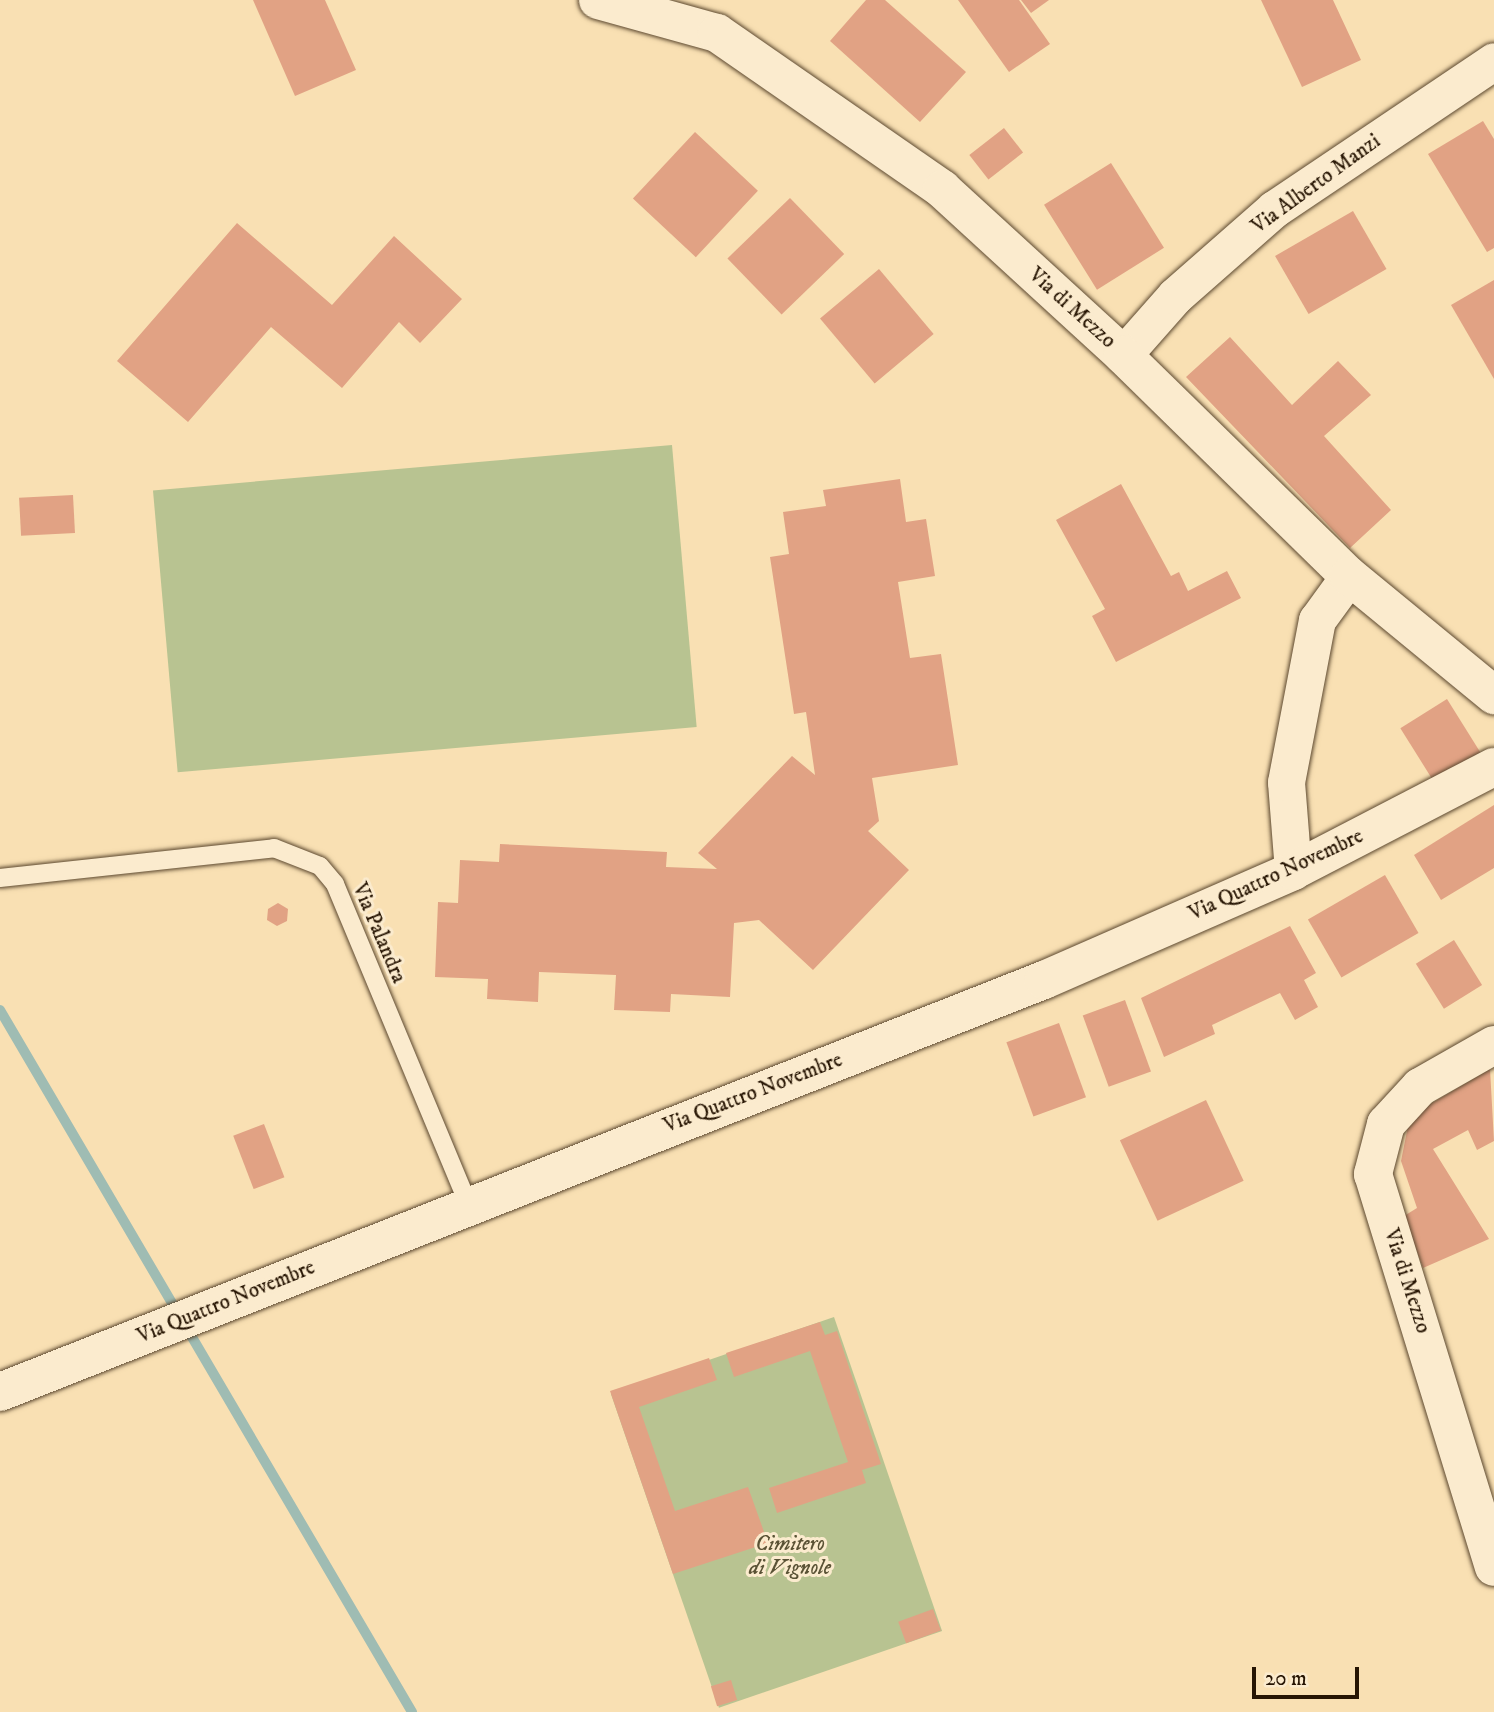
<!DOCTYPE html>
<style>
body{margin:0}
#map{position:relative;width:1494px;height:1712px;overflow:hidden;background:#f9e0b3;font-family:"IM FELL DW Pica",serif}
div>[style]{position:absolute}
.green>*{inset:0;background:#b8c391;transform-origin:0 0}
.stream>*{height:10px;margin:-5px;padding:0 5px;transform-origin:5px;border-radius:5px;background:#9fbcb3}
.building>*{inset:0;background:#e1a284;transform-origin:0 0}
.roads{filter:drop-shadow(0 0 2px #5c482f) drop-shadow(0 0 2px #5c482f)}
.service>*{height:18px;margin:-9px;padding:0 9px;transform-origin:9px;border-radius:9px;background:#fbebce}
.minor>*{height:37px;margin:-18.5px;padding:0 18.5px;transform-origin:18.5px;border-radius:18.5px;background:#fbebce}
.tertiary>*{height:38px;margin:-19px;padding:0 19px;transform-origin:19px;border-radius:19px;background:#fbebce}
.secondary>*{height:38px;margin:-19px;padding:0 19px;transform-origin:19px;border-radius:19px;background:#fbebce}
span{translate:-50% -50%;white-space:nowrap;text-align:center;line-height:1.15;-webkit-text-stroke:6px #fbebce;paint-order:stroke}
.street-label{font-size:21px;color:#271503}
.park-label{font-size:21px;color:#5a5235;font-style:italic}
.scale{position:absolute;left:1252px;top:1667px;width:107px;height:32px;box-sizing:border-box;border:4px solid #271503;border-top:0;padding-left:9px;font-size:21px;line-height:24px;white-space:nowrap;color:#271503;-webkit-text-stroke:5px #fbebce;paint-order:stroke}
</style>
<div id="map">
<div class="green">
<i style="left:672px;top:445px;width:283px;height:521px;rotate:85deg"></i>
<i style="left:834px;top:1317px;width:332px;height:236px;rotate:71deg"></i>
</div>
<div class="stream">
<i style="left:0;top:1010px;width:814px;rotate:59.59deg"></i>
</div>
<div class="building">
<i style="clip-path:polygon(253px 0,325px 0,356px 70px,295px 96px)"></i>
<i style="clip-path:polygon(866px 0,885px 0,966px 72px,920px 122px,830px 41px)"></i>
<i style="clip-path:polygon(958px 0,1019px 0,1050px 44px,1009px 72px)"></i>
<i style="clip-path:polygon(1021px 0,1049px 0,1031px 13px)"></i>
<i style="clip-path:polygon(1261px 0,1333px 0,1361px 60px,1302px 87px)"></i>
<i style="clip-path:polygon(1483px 121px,1494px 139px,1494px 248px,1487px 252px,1428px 154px)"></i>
<i style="left:1004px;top:128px;width:31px;height:44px;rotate:52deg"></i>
<i style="left:695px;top:132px;width:86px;height:91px;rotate:43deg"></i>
<i style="left:1111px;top:163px;width:100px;height:79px;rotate:58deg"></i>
<i style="left:790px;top:198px;width:78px;height:87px;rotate:46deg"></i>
<i style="left:1353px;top:211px;width:67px;height:90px;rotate:60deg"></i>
<i style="clip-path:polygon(237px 223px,332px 305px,394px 236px,462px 299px,420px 343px,399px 322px,342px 388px,271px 327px,188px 422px,117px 361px)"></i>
<i style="left:879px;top:269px;width:85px;height:77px;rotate:50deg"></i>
<i style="clip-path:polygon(1494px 280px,1494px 379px,1451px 305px)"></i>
<i style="clip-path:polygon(1230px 337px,1292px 405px,1338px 361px,1371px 395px,1324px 436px,1391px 510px,1350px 548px,1186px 377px)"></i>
<i style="clip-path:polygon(900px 479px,906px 522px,926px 519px,935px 576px,898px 582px,910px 658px,941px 654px,958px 765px,872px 778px,879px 821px,868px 831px,909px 870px,813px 970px,759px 920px,734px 923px,730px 997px,671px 994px,670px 1012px,614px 1010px,616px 975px,539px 972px,538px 1002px,487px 999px,488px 979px,435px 977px,438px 902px,458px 903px,460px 860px,499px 862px,500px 844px,667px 852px,666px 867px,717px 869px,698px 853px,792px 756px,815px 775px,806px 712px,794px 714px,770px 557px,789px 554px,783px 512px,826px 506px,823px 490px)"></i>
<i style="clip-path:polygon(1121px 484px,1171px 576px,1179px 572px,1188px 591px,1227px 571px,1241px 598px,1116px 662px,1092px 616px,1105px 609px,1056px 520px)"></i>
<i style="left:73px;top:495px;width:38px;height:54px;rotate:87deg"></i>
<i style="left:1447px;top:699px;width:64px;height:55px;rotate:58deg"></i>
<i style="clip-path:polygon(1494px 805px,1494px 868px,1441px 900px,1414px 855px)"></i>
<i style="left:1385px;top:875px;width:67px;height:89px;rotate:60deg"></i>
<i style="clip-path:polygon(278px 903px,288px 909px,287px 921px,277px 926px,267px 920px,268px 909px)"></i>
<i style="clip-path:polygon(1290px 926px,1316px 973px,1304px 980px,1318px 1007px,1295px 1020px,1280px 993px,1212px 1025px,1215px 1034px,1164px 1057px,1141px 998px)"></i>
<i style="left:1454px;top:940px;width:53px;height:45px;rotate:58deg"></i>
<i style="left:1125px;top:1000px;width:76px;height:45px;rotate:70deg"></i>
<i style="left:1059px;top:1023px;width:79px;height:56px;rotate:70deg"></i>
<i style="clip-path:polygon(1490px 1069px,1494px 1141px,1477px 1150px,1468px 1130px,1433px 1149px,1489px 1239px,1423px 1268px,1404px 1216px,1417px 1208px,1401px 1161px,1410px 1116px)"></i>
<i style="left:1206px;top:1100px;width:89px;height:95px;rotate:65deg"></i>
<i style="left:264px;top:1124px;width:57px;height:33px;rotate:69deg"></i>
<i style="clip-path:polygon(820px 1322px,825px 1335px,837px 1331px,881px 1464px,862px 1470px,866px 1483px,777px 1513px,769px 1488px,848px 1462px,810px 1351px,734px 1377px,726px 1353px)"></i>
<i style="clip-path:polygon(709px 1358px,717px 1380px,639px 1407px,675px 1511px,748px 1487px,768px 1543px,673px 1574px,610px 1391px)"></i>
<i style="left:933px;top:1609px;width:23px;height:37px;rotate:70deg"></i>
<i style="left:731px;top:1680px;width:21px;height:21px;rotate:73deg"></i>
</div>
<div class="roads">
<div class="service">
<i style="left:0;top:878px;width:276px;rotate:-6.2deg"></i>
<i style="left:274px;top:848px;width:49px;rotate:21.4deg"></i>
<i style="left:320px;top:866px;width:23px;rotate:50deg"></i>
<i style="left:335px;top:884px;width:347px;rotate:67.4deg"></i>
</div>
<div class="minor">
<i style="left:1123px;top:355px;width:79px;rotate:-48.6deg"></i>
<i style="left:1175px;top:296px;width:132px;rotate:-41.3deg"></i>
<i style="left:1274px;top:209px;width:265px;rotate:-33.9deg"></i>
<i style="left:1293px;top:871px;width:89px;rotate:-94.5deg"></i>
<i style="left:1286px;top:782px;width:165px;rotate:-79.2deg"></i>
<i style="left:1317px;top:620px;width:54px;rotate:-54deg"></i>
</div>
<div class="tertiary">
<i style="left:598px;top:0;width:123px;rotate:15.5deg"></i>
<i style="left:717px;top:33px;width:274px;rotate:34.7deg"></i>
<i style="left:942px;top:189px;width:246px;rotate:42.5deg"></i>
<i style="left:1123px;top:355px;width:316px;rotate:44.4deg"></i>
<i style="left:1349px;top:576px;width:188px;rotate:39.4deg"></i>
<i style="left:1494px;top:1045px;width:85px;rotate:150.4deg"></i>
<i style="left:1420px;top:1087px;width:50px;rotate:132.6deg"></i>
<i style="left:1386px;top:1124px;width:52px;rotate:104.6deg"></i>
<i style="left:1373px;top:1174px;width:411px;rotate:72.9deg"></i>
</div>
<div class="secondary">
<i style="left:0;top:1392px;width:1122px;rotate:-21.54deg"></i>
<i style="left:1044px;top:980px;width:272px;rotate:-23.6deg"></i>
<i style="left:1293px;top:871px;width:226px;rotate:-27.4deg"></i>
</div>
</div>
<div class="street-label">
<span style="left:1316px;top:184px;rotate:-36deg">Via Alberto Manzi</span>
<span style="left:1072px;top:308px;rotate:42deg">Via di Mezzo</span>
<span style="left:1276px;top:875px;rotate:-25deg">Via Quattro Novembre</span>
<span style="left:379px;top:933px;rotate:67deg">Via Palandra</span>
<span style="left:753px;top:1093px;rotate:-21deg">Via Quattro Novembre</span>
<span style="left:1407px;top:1281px;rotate:72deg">Via di Mezzo</span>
<span style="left:226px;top:1302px;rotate:-22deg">Via Quattro Novembre</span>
</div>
<div class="park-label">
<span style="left:790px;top:1556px">Cimitero<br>di Vignole</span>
</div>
<div class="scale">20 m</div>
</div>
